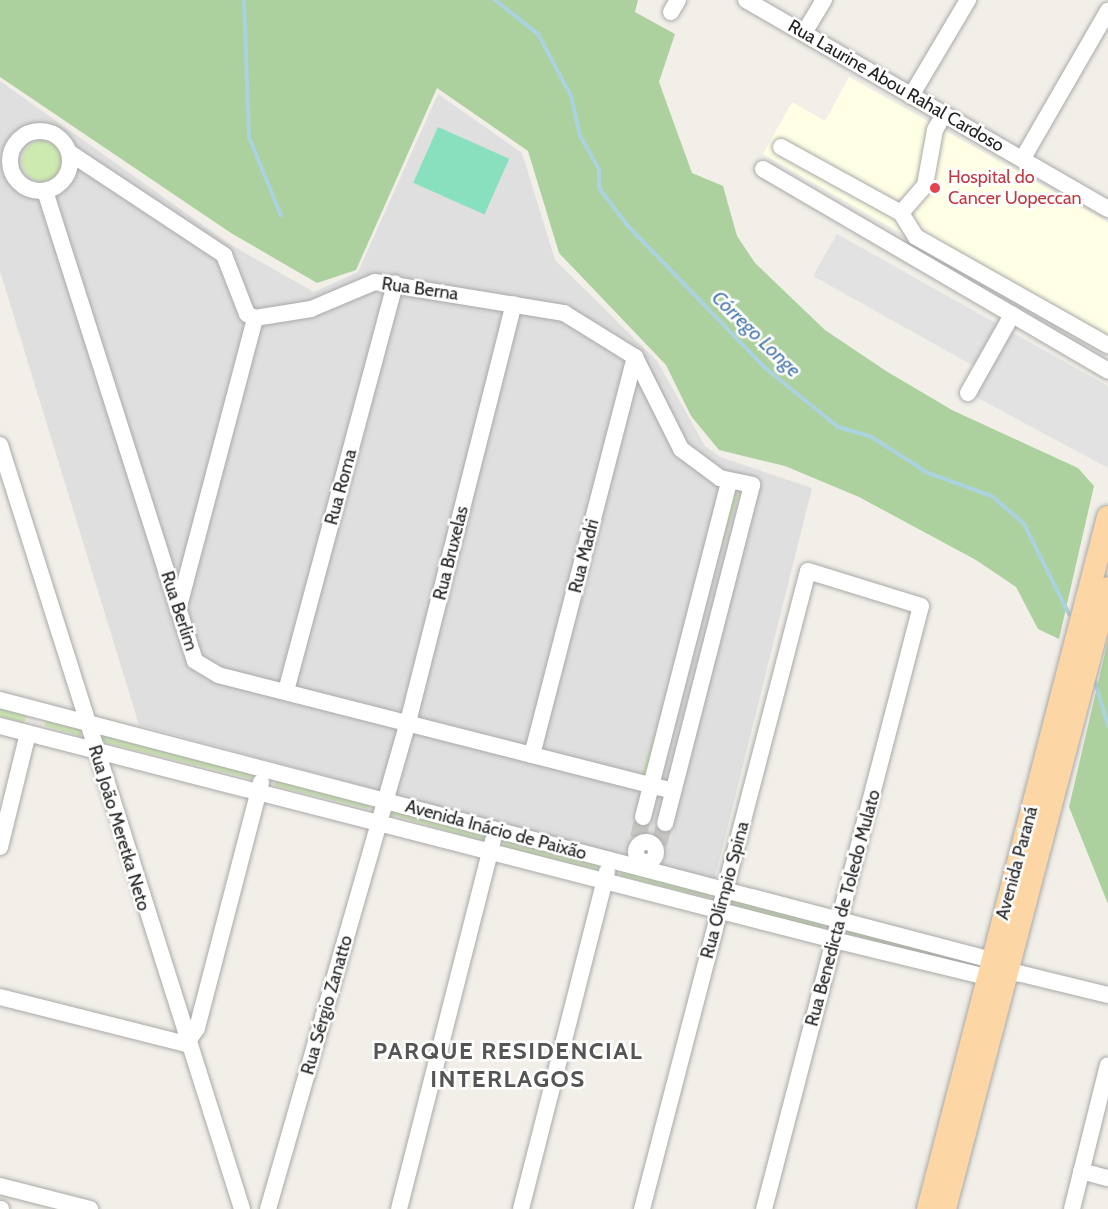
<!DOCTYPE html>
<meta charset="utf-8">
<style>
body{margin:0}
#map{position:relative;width:1108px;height:1209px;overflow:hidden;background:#f2efe9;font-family:Cabin,sans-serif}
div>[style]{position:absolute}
.residential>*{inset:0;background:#e0dfdf}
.education>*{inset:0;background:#ffffe5}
.grass>*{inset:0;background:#cdebb0;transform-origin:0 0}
.round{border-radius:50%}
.forest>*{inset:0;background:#add19e}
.pitch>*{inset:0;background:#88e0be;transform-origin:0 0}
.parking>*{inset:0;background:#e2e2e2}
.stream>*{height:4px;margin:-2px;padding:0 2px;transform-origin:2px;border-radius:2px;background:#aad3df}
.minor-tunnel>*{height:16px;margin-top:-8px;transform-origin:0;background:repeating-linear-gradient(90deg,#c8c6c1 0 16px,transparent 0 24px)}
.roads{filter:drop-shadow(0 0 2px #a9a9a9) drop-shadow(0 0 2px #a9a9a9)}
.minor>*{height:16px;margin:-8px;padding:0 8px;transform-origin:8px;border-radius:8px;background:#fff}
.minor>.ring{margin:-8px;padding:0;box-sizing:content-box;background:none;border:16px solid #fff;border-radius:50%}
.major>*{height:22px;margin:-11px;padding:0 11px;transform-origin:11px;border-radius:11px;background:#fcd6a4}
.dots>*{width:16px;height:16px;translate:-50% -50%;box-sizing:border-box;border:3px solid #fff;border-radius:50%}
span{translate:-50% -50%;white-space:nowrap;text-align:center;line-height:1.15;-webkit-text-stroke:5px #fff;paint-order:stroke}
.street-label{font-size:18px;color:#222}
.health-label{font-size:18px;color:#be3a42}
.left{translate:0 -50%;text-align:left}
.water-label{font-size:20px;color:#4a7aab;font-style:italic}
.district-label{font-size:24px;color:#555;font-weight:700;letter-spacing:1.5px}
</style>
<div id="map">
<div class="residential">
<i style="clip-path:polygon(0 81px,231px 245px,314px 292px,358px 272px,438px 94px,522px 153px,555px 260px,657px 361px,705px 446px,720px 457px,812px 488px,714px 882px,139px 725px,0 271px)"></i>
</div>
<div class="education">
<i style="clip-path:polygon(849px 77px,1108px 222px,1108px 352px,763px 154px,792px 102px,825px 121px)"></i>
</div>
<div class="grass">
<i class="round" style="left:22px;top:141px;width:40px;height:40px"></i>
<i style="left:733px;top:493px;width:6px;height:296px;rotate:18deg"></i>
<i style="left:0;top:708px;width:27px;height:8px;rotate:15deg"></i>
<i style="left:46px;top:720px;width:37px;height:6px;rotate:16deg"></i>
<i style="clip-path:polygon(104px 735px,252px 773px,251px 779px,103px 742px)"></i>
<i style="left:276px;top:780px;width:97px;height:6px;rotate:14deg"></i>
<i style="left:393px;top:808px;width:97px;height:7px;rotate:16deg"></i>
<i style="left:505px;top:840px;width:95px;height:7px;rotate:14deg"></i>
<i style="clip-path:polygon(620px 871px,711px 892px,709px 898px,620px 876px)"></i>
<i style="left:732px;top:900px;width:95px;height:6px;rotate:15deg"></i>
<i style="left:848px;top:928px;width:134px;height:6px;rotate:15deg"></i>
</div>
<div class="forest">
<i style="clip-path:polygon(0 0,638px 0,635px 12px,675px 34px,659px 82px,692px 173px,723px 186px,737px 236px,755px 263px,825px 330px,886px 371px,952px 410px,1078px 468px,1094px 486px,1059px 639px,1038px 629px,1016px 587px,976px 560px,859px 497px,785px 466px,719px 450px,691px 416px,666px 365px,559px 253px,528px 151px,437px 88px,356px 270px,317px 283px,231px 233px,0 77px)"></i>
<i style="clip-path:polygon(1108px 640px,1108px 904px,1069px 807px)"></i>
</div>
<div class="pitch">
<i style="left:438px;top:127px;width:78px;height:61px;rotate:24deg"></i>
</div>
<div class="parking">
<i style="clip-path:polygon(837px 234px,1108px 386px,1108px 468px,976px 397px,988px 374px,813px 276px)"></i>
</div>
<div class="stream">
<i style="left:244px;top:0;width:137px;rotate:87.9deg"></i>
<i style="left:249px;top:137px;width:85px;rotate:67.9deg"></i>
<i style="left:495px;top:0;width:55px;rotate:38.3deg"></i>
<i style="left:538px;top:34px;width:70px;rotate:62deg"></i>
<i style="left:571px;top:96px;width:41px;rotate:77.3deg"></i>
<i style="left:580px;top:136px;width:38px;rotate:60deg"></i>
<i style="left:599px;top:169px;width:19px;rotate:90deg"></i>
<i style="left:599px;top:188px;width:48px;rotate:52.7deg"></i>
<i style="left:628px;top:226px;width:197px;rotate:46deg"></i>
<i style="left:765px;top:368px;width:94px;rotate:38.9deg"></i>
<i style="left:838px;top:427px;width:33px;rotate:16deg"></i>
<i style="left:870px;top:436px;width:69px;rotate:32.5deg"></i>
<i style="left:928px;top:473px;width:68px;rotate:19.8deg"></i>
<i style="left:992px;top:496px;width:43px;rotate:41.2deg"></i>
<i style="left:1024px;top:524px;width:101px;rotate:63.4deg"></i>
<i style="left:1094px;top:678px;width:50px;rotate:73.7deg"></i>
</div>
<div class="minor-tunnel">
<i style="left:638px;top:838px;width:22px;rotate:-77deg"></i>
<i style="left:659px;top:844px;width:22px;rotate:-74deg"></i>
</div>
<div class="roads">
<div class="minor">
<i style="left:746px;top:0;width:418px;rotate:30deg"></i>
<i style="left:671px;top:12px;width:14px;rotate:-60deg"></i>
<i style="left:804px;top:33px;width:39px;rotate:-59deg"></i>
<i style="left:911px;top:96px;width:112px;rotate:-59.3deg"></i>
<i class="ring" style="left:10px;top:131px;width:44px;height:44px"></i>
<i style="left:781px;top:147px;width:137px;rotate:28.8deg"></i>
<i style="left:901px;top:213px;width:28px;rotate:58deg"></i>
<i style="left:916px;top:237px;width:220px;rotate:29.4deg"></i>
<i style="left:70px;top:153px;width:185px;rotate:33.5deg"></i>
<i style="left:224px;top:255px;width:63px;rotate:68.7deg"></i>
<i style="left:247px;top:314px;width:9px;rotate:27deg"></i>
<i style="left:255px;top:318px;width:57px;rotate:-9.1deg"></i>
<i style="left:311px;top:309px;width:69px;rotate:-22.9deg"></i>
<i style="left:375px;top:282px;width:192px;rotate:9.3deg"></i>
<i style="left:564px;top:313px;width:84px;rotate:31.8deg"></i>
<i style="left:635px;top:357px;width:103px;rotate:63.4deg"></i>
<i style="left:681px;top:449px;width:49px;rotate:36.6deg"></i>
<i style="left:720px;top:478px;width:33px;rotate:12deg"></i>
<i style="left:752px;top:485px;width:349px;rotate:104.4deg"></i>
<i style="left:1023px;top:158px;width:170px;rotate:-60deg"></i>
<i style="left:763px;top:169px;width:400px;rotate:30.3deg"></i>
<i style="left:45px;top:191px;width:493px;rotate:72.3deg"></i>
<i style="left:195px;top:661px;width:27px;rotate:31deg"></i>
<i style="left:218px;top:675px;width:469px;rotate:14.3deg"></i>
<i style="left:901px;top:213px;width:37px;rotate:-49deg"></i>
<i style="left:925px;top:185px;width:56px;rotate:-79.7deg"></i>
<i style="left:935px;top:130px;width:18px;rotate:-61deg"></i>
<i style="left:968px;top:393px;width:90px;rotate:-60.6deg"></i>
<i style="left:0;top:445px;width:801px;rotate:72.42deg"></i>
<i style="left:178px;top:610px;width:302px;rotate:-75.2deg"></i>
<i style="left:286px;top:691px;width:422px;rotate:-75deg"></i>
<i style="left:0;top:700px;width:1037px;rotate:14.69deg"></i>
<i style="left:0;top:726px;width:861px;rotate:14.39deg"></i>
<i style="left:834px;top:940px;width:157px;rotate:13.6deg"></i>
<i style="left:987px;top:977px;width:31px;rotate:-7deg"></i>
<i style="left:1018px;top:973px;width:93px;rotate:13.7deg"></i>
<i style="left:532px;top:755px;width:411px;rotate:-75.5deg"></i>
<i style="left:643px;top:817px;width:347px;rotate:-75.6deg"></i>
<i class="ring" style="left:636px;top:842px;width:4px;height:4px"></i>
<i style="left:0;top:847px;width:117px;rotate:-76.2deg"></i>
<i style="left:0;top:997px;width:192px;rotate:14.2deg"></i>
<i style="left:186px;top:1044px;width:19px;rotate:-55deg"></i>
<i style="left:197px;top:1028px;width:254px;rotate:-75.4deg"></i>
<i style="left:1081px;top:1171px;width:28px;rotate:15deg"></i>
<i style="left:0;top:1186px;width:93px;rotate:14.3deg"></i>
<i style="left:0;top:1209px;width:1px"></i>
<i style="left:268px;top:1209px;width:507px;rotate:-73.96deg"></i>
<i style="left:408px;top:722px;width:431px;rotate:-75.8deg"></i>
<i style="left:399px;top:1209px;width:380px;rotate:-75.7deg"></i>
<i style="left:521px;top:1209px;width:348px;rotate:-75.7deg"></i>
<i style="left:642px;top:1209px;width:659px;rotate:-75.42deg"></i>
<i style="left:808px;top:571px;width:118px;rotate:17.2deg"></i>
<i style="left:921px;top:606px;width:623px;rotate:104.59deg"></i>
<i style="left:1072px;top:1209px;width:148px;rotate:-76deg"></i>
</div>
<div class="major">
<i style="left:928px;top:1209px;width:715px;rotate:-75.42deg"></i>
<i style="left:945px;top:1209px;width:642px;rotate:-75.29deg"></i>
</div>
</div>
<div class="dots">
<i style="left:935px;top:188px;background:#e0444e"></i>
</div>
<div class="street-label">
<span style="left:896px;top:86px;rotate:30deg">Rua Laurine Abou Rahal Cardoso</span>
<span style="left:420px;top:289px;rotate:8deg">Rua Berna</span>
<span style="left:341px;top:487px;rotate:-75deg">Rua Roma</span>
<span style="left:451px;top:553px;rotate:-76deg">Rua Bruxelas</span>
<span style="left:584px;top:556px;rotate:-76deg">Rua Madri</span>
<span style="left:179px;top:611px;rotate:72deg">Rua Berlim</span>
<span style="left:119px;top:828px;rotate:73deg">Rua João Meretka Neto</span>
<span style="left:496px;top:830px;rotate:15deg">Avenida Inácio de Paixão</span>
<span style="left:1017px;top:863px;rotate:-75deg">Avenida Paraná</span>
<span style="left:725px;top:890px;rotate:-75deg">Rua Olímpio Spina</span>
<span style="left:843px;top:908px;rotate:-75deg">Rua Benedicta de Toledo Mulato</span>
<span style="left:327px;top:1005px;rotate:-74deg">Rua Sérgio Zanatto</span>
</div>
<div class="health-label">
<span class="left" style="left:948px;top:188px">Hospital do<br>Cancer Uopeccan</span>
</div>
<div class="water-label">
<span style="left:756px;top:334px;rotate:44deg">Córrego Longe</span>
</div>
<div class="district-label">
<span style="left:508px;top:1065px">PARQUE RESIDENCIAL<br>INTERLAGOS</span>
</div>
</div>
